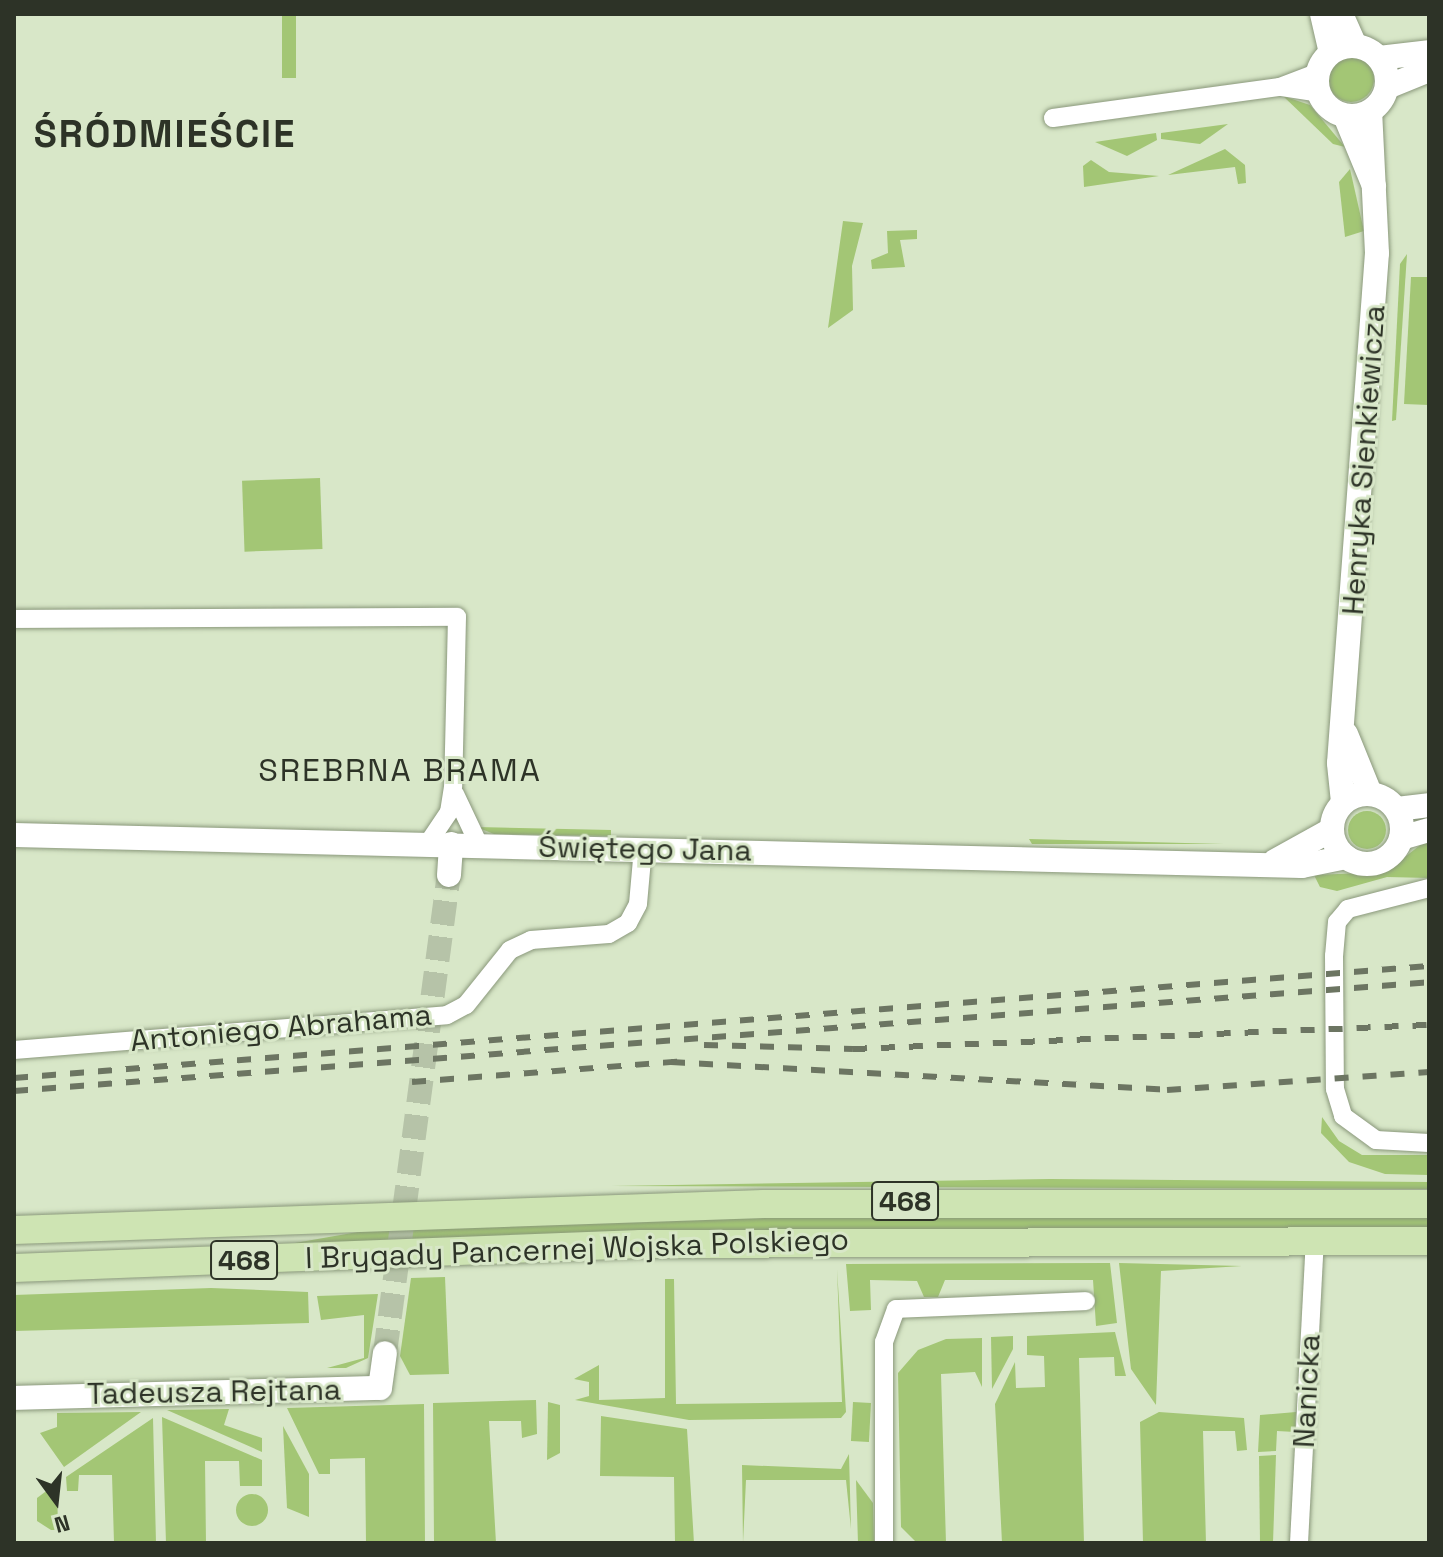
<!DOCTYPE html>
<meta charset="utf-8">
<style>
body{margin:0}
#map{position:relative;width:1443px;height:1557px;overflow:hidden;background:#d8e7c8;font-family:"Space Grotesk",sans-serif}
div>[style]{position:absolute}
.green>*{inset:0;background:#a3c675;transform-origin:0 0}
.round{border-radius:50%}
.secondary-tunnel>*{height:24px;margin-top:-12px;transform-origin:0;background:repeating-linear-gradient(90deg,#b6c3a8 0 24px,transparent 0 36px)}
.roads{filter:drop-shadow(0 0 2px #8a987b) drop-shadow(0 0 2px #8a987b)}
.street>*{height:18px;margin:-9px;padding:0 9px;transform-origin:9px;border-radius:9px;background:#fff}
.secondary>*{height:24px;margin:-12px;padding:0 12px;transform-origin:12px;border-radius:12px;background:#fff}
.secondary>.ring{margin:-12px;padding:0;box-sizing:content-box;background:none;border:24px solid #fff;border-radius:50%}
.primary>*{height:28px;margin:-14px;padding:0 14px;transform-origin:14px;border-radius:14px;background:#cee4b3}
.rail>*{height:6px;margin-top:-3px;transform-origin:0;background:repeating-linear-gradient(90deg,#6c7562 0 14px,transparent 0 28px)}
span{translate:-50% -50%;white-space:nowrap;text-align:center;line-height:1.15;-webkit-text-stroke:6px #d8e7c8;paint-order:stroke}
.shield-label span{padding:2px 6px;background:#d8e7c8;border:2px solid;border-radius:6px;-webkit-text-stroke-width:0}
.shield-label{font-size:28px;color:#2d3327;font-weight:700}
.street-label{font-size:30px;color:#2d3327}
.neighbourhood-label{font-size:32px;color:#2d3327;letter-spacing:2px}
.district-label{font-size:38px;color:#2d3327;font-weight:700;letter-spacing:2px}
.frame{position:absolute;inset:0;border:16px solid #2d3327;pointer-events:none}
.north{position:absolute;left:16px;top:1461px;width:80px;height:80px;-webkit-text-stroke:6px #d8e7c8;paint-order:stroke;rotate:165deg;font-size:22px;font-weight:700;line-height:32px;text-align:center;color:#2d3327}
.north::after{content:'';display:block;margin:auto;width:28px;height:36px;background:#2d3327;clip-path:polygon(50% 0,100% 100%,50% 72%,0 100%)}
</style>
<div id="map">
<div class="green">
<i style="left:282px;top:14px;width:14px;height:64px"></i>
<i class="round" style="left:1328px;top:56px;width:46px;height:46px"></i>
<i style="clip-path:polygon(1283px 96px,1310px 105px,1345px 147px,1333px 144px)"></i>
<i style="clip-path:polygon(1228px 124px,1200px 144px,1161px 139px,1161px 133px)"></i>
<i style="clip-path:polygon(1156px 133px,1157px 140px,1127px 156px,1095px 142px)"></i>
<i style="clip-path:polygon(1225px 149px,1245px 165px,1246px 183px,1238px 184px,1235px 167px,1168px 175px)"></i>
<i style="clip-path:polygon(1091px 160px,1109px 172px,1159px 176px,1084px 187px,1083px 166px)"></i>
<i style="clip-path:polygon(1350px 169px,1364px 231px,1345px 237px,1339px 182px)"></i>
<i style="clip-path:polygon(843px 221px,863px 223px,852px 266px,853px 310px,828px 328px)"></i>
<i style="clip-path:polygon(917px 230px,917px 239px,900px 240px,905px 267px,872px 269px,871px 260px,888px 253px,887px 231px)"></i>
<i style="clip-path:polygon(1407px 254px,1396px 420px,1392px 421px,1400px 264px)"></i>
<i style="clip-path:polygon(1411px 277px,1429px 277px,1429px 405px,1404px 404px)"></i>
<i style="left:320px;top:478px;width:71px;height:78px;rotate:88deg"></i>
<i class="round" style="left:1348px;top:811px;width:38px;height:38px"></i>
<i style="clip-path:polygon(476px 827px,611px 830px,611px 836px,494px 834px)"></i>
<i style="clip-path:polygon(1429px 838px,1429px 878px,1387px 877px,1337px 891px,1320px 887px,1314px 875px,1386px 872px)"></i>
<i style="clip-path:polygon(1029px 839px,1224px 844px,1032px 844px)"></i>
<i style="clip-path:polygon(1322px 1117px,1339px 1141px,1362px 1155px,1429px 1155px,1429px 1175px,1385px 1174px,1349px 1162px,1321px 1133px)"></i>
<i style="clip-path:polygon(1050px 1179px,1429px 1182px,1429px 1189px,611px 1186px)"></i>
<i style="clip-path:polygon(1429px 1214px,1429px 1229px,289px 1244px,369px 1230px,664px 1217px)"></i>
<i style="clip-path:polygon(1110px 1263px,1117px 1323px,1096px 1326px,1093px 1280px,945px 1280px,938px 1297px,924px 1297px,917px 1281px,870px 1280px,871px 1310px,850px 1311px,846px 1264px)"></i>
<i style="clip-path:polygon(1119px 1263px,1242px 1266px,1161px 1271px,1156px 1405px,1131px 1369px)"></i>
<i style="clip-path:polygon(837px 1269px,846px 1412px,841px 1418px,689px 1420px,575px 1400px,589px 1396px,589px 1382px,574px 1379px,599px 1365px,599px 1400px,665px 1398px,665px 1279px,674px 1279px,676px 1404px,842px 1402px)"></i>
<i style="clip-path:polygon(445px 1277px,449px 1374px,410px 1375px,400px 1356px,411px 1278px)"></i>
<i style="clip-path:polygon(211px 1288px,308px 1292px,309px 1323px,14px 1331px,14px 1295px)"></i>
<i style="clip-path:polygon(378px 1294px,368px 1358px,346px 1368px,327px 1368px,364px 1358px,364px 1315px,321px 1320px,317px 1296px)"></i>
<i style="clip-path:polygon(1115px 1332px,1126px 1376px,1115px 1376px,1114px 1357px,1079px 1358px,1084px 1543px,1002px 1543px,995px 1404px,1015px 1362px,1016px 1388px,1045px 1387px,1044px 1356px,1027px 1355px,1027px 1336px)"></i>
<i style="clip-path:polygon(1013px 1336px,1013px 1349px,992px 1389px,991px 1337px)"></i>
<i style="clip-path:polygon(982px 1338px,982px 1387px,975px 1372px,941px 1374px,946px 1543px,917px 1543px,901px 1527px,898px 1373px,918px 1350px,946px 1339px)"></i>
<i style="clip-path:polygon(536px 1400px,537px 1434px,522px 1438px,521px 1421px,489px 1421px,496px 1543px,434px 1543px,433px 1403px)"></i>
<i style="clip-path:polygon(548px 1402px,560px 1405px,560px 1453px,547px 1460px)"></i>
<i style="left:853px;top:1402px;width:18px;height:39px;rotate:3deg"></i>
<i style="clip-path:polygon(424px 1404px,425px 1543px,366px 1543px,365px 1458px,330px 1459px,330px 1474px,319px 1474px,287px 1408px)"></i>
<i style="clip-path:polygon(229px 1409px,224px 1425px,262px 1438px,262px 1452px,167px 1410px)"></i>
<i style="clip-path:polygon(141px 1412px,64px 1467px,40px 1433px,57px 1427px,57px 1413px)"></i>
<i style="clip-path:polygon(1159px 1412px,1244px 1418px,1247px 1450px,1237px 1451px,1235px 1431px,1203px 1431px,1206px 1543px,1143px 1543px,1140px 1422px)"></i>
<i style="clip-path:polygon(1296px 1412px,1295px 1432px,1277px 1431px,1276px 1451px,1258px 1452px,1260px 1415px)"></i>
<i style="clip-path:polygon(601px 1416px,687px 1429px,694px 1543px,675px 1543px,674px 1477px,600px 1476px)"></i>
<i style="clip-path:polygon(162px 1417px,262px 1460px,262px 1486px,240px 1486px,239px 1461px,205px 1461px,206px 1543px,166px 1543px)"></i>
<i style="clip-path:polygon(153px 1418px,156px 1543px,114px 1543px,112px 1475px,79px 1475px,78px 1491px,67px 1491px,66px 1477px)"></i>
<i style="clip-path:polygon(283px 1426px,309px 1474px,309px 1517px,287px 1508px)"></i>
<i style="clip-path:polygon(849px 1454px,851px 1529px,846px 1480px,746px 1480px,743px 1543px,742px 1465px,841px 1469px)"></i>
<i style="clip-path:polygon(1276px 1455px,1273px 1543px,1260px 1543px,1259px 1456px)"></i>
<i style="clip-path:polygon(856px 1480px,873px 1503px,874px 1543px,858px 1543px)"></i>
<i style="clip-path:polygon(57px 1483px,58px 1530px,51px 1530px,37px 1521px,37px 1498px)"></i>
<i class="round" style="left:236px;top:1494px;width:32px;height:32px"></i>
</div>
<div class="secondary-tunnel">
<i style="left:385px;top:1353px;width:482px;rotate:-82.4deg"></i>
</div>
<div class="roads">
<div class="street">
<i style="left:1282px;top:87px;width:36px;rotate:9deg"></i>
<i style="left:1053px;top:118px;width:229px;rotate:-7.8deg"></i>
<i style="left:1280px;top:87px;width:40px;rotate:-21deg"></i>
<i style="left:14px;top:619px;width:443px;rotate:-0.3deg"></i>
<i style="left:457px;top:617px;width:170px;rotate:91.3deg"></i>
<i style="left:453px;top:787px;width:25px;rotate:99deg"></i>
<i style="left:449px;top:812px;width:37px;rotate:124deg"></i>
<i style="left:455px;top:794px;width:56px;rotate:64.8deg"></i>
<i style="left:1429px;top:888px;width:84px;rotate:165.5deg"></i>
<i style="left:1348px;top:909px;width:17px;rotate:130deg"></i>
<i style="left:1337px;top:922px;width:34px;rotate:95deg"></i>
<i style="left:1334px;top:956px;width:133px;rotate:89.6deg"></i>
<i style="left:1335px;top:1089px;width:28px;rotate:73deg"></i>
<i style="left:1343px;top:1116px;width:41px;rotate:36deg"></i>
<i style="left:1376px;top:1140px;width:53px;rotate:3.2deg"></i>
<i style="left:14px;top:1050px;width:434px;rotate:-4.6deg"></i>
<i style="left:447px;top:1015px;width:21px;rotate:-28deg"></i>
<i style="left:466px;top:1005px;width:70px;rotate:-51.3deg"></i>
<i style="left:510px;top:950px;width:23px;rotate:-25deg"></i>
<i style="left:531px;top:940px;width:78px;rotate:-4.4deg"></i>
<i style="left:609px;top:934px;width:22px;rotate:-30deg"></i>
<i style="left:628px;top:923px;width:21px;rotate:-62deg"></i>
<i style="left:638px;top:904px;width:56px;rotate:-84.9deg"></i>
<i style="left:884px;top:1543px;width:201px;rotate:-90deg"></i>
<i style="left:884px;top:1342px;width:35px;rotate:-70deg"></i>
<i style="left:896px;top:1309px;width:190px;rotate:-2.4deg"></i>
<i style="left:1299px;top:1543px;width:304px;rotate:-87deg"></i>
</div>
<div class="secondary">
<i style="left:1322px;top:14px;width:39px;rotate:77deg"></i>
<i style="left:1341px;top:14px;width:34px;rotate:66deg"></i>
<i class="ring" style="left:1317px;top:46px;width:46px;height:46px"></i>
<i style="left:1379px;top:58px;width:50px;rotate:-6.8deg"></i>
<i style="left:1387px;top:87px;width:45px;rotate:-22deg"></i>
<i style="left:1345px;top:116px;width:76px;rotate:67.5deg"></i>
<i style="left:1346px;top:734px;width:64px;rotate:67.9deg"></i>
<i class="ring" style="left:1332px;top:794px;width:46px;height:46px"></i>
<i style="left:1343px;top:802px;width:39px;rotate:-96deg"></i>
<i style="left:1339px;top:763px;width:511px;rotate:-85.74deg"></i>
<i style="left:1377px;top:253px;width:141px;rotate:-92.8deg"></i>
<i style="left:1397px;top:809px;width:32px;rotate:-7deg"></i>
<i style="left:14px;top:835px;width:1288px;rotate:1.38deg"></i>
<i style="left:1302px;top:866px;width:45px;rotate:-11.6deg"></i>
<i style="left:1401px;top:838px;width:29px;rotate:-16deg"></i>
<i style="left:1275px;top:861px;width:64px;rotate:-29deg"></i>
<i style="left:449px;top:875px;width:31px;rotate:-86deg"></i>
<i style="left:14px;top:1398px;width:366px;rotate:-1.6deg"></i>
<i style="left:380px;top:1388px;width:35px;rotate:-82deg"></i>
</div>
<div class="primary">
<i style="left:14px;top:1230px;width:750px;rotate:-1.99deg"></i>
<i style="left:764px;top:1204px;width:665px"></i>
<i style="left:14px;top:1268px;width:627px;rotate:-2.19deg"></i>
<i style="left:641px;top:1244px;width:788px;rotate:-0.22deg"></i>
</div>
</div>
<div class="rail">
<i style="left:704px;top:1045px;width:149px;rotate:1.5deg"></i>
<i style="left:853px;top:1049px;width:576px;rotate:-2.39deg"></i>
<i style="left:671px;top:1062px;width:497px;rotate:3.2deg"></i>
<i style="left:1167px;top:1090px;width:263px;rotate:-3.9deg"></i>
<i style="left:14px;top:1078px;width:1419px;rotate:-4.53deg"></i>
<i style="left:412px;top:1082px;width:272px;rotate:-4.4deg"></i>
<i style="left:14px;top:1091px;width:1419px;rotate:-4.4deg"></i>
</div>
<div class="shield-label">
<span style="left:905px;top:1201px">468</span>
<span style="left:244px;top:1260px">468</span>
</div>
<div class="street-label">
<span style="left:1364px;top:460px;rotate:-86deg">Henryka Sienkiewicza</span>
<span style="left:645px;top:849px;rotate:1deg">Świętego Jana</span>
<span style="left:281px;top:1028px;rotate:-5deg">Antoniego Abrahama</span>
<span style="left:577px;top:1249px;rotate:-2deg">I Brygady Pancernej Wojska Polskiego</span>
<span style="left:1307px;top:1391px;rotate:-87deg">Nanicka</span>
<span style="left:214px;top:1392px;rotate:-1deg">Tadeusza Rejtana</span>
</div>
<div class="neighbourhood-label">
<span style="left:400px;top:770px">SREBRNA BRAMA</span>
</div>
<div class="district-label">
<span style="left:165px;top:135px">ŚRÓDMIEŚCIE</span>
</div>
<div class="frame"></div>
<div class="north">N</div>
</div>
